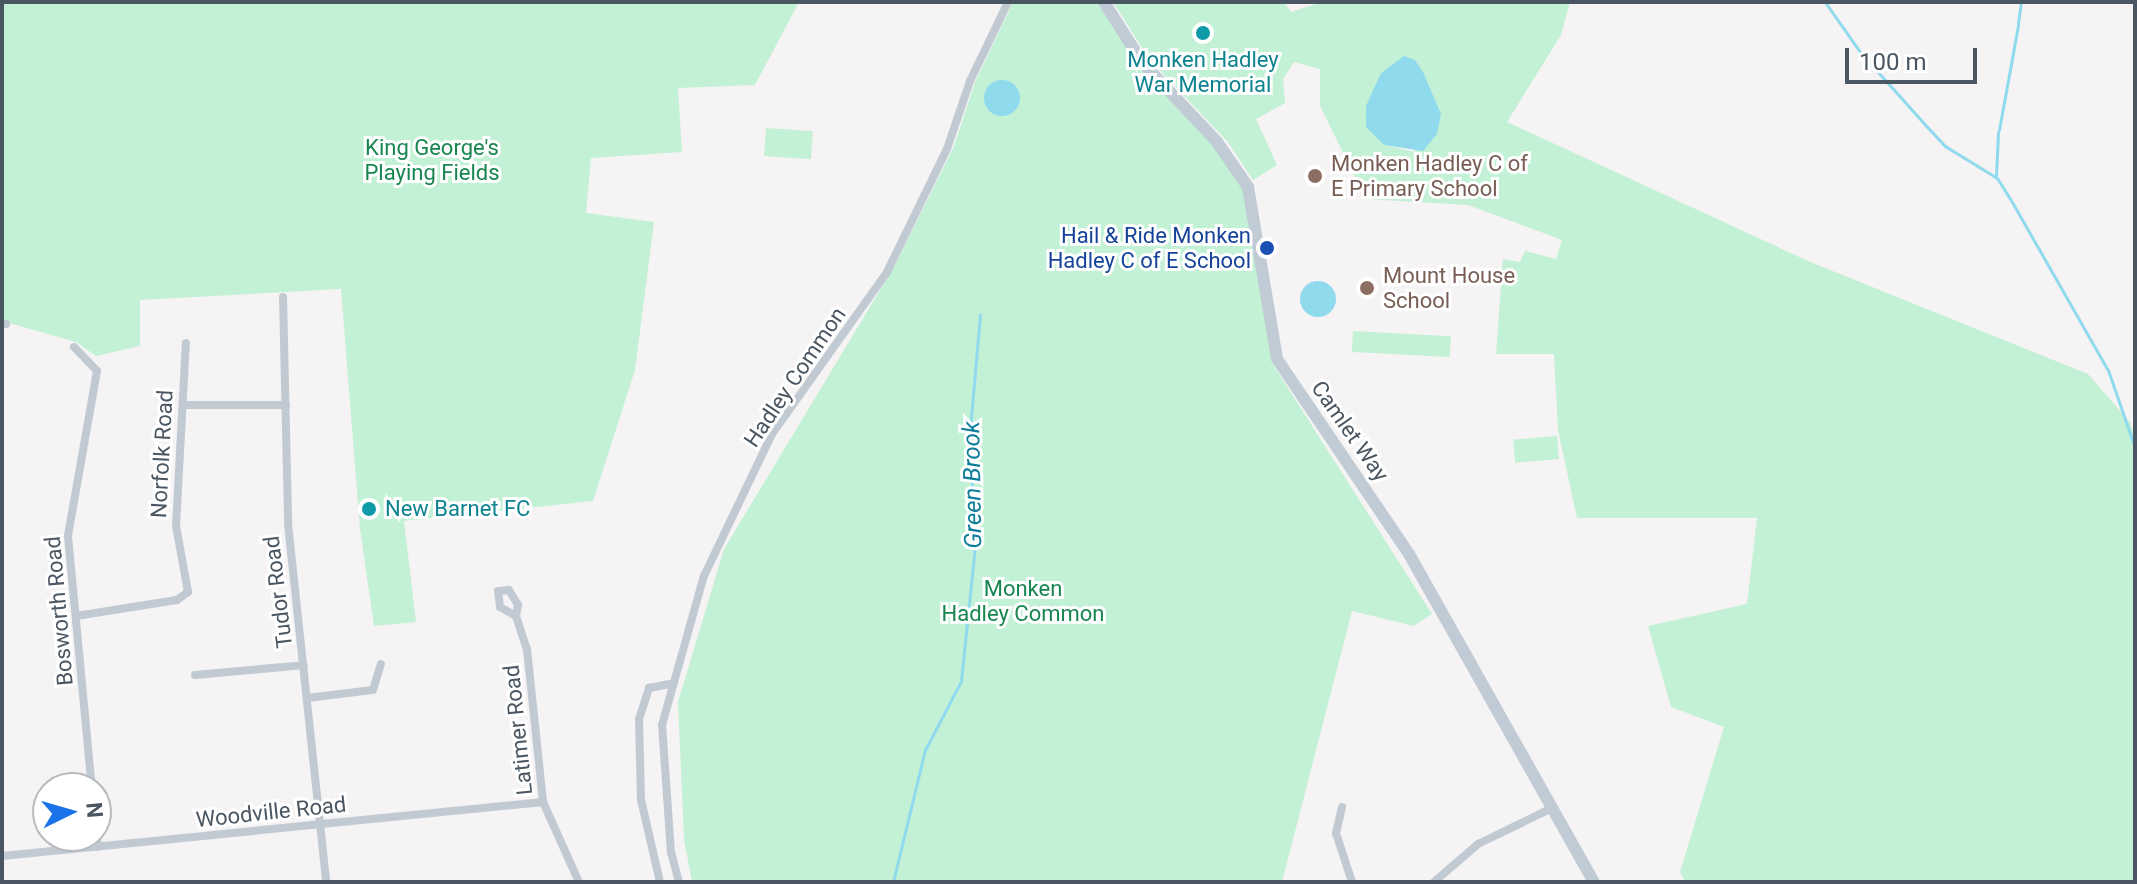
<!DOCTYPE html>
<style>
body{margin:0}
#map{position:relative;width:2137px;height:884px;overflow:hidden;background:#f5f3f3;font-family:Roboto,sans-serif}
div>[style]{position:absolute}
.green>*{inset:0;background:#c3f1d5;transform-origin:0 0}
.water>*{inset:0;background:#90daee}
.round{border-radius:50%}
.stream>*{height:3px;margin:-1.5px;padding:0 1.5px;transform-origin:1.5px;border-radius:1.5px;background:#90daee}
.street>*{height:8px;margin:-4px;padding:0 4px;transform-origin:4px;border-radius:4px;background:#c1cad2}
.secondary>*{height:12px;margin:-6px;padding:0 6px;transform-origin:6px;border-radius:6px;background:#c1cbd6}
.dots>*{width:22px;height:22px;translate:-50% -50%;box-sizing:border-box;border:4px solid #fff;border-radius:50%}
span{translate:-50% -50%;white-space:nowrap;text-align:center;line-height:1.15;-webkit-text-stroke:6px #fff;paint-order:stroke}
.culture-label{font-size:22px;color:#0d838f}
.left{translate:0 -50%;text-align:left}
.park-label{font-size:22px;color:#17864f}
.education-label{font-size:22px;color:#785e54}
.transit-label{font-size:22px;color:#164399}
.right{translate:-100% -50%;text-align:right}
.street-label{font-size:22px;color:#4a5661}
.water-label{font-size:24px;color:#0c7c9b;font-style:italic}
.frame{position:absolute;inset:0;border:4px solid #4a5661;pointer-events:none}
.north{position:absolute;left:32px;top:772px;width:80px;height:80px;box-sizing:border-box;background:#fff;border:2px solid #b7bbc0;border-radius:50%;rotate:85deg;font-size:22px;font-weight:700;line-height:32px;text-align:center;color:#4a5661}
.north::after{content:'';display:block;margin:auto;width:28px;height:36px;background:#1a73e8;clip-path:polygon(50% 0,100% 100%,50% 72%,0 100%)}
.scale{position:absolute;left:1845px;top:48px;width:132px;height:36px;box-sizing:border-box;border:4px solid #4a5661;border-top:0;padding-left:10px;font-size:24px;line-height:28px;white-space:nowrap;color:#4a5661;-webkit-text-stroke:6px #fff;paint-order:stroke}
</style>
<div id="map">
<div class="green">
<i style="clip-path:polygon(2px 2px,799px 2px,755px 85px,678px 88px,682px 152px,591px 158px,586px 213px,654px 222px,635px 370px,593px 501px,404px 521px,416px 622px,374px 626px,360px 529px,341px 289px,140px 300px,140px 346px,96px 356px,76px 342px,2px 321px)"></i>
<i style="clip-path:polygon(1013px 2px,1098px 2px,1212px 141px,1245px 192px,1272px 363px,1432px 614px,1414px 626px,1352px 611px,1282px 882px,692px 882px,684px 839px,678px 702px,724px 549px,894px 267px,954px 146px,975px 82px)"></i>
<i style="clip-path:polygon(evenodd,1113px 2px,1284px 2px,1291px 12px,1322px 2px,1570px 2px,1561px 35px,1507px 122px,1808px 261px,2088px 374px,2130px 422px,2135px 438px,2135px 882px,1685px 882px,1680px 872px,1724px 727px,1671px 707px,1648px 626px,1747px 604px,1757px 518px,1577px 518px,1558px 430px,1554px 354px,1496px 354px,1503px 259px,1520px 262px,1525px 251px,1556px 259px,1562px 240px,1468px 205px,1366px 199px,1320px 106px,1320px 69px,1294px 62px,1283px 79px,1285px 103px,1256px 119px,1277px 165px,1253px 180px,1227px 141px,1149px 59px,1113px 2px,1404px 57px,1415px 152px,1384px 145px,1381px 73px,1404px 57px)"></i>
<i style="left:766px;top:128px;width:47px;height:28px;rotate:4deg"></i>
<i style="left:1353px;top:331px;width:98px;height:21px;rotate:3deg"></i>
<i style="left:1557px;top:436px;width:23px;height:44px;rotate:85deg"></i>
</div>
<div class="water">
<i style="clip-path:polygon(1404px 56px,1415px 60px,1423px 72px,1441px 114px,1437px 134px,1423px 151px,1384px 145px,1366px 127px,1366px 106px,1381px 73px)"></i>
<i class="round" style="left:984px;top:80px;width:36px;height:36px"></i>
<i class="round" style="left:1300px;top:281px;width:36px;height:36px"></i>
</div>
<div class="stream">
<i style="left:1825px;top:2px;width:61px;rotate:55deg"></i>
<i style="left:1860px;top:52px;width:105px;rotate:48.1deg"></i>
<i style="left:2018px;top:23px;width:21px;rotate:-82deg"></i>
<i style="left:1999px;top:130px;width:107px;rotate:-79.7deg"></i>
<i style="left:1931px;top:131px;width:21px;rotate:47deg"></i>
<i style="left:1945px;top:146px;width:61px;rotate:31.6deg"></i>
<i style="left:1997px;top:178px;width:26px;rotate:58deg"></i>
<i style="left:1996px;top:175px;width:43px;rotate:-87.3deg"></i>
<i style="left:2012px;top:202px;width:193px;rotate:60.3deg"></i>
<i style="left:2108px;top:370px;width:83px;rotate:70.9deg"></i>
<i style="left:893px;top:882px;width:136px;rotate:-76.4deg"></i>
<i style="left:925px;top:750px;width:78px;rotate:-62.4deg"></i>
<i style="left:961px;top:681px;width:156px;rotate:-84.1deg"></i>
<i style="left:977px;top:526px;width:75px;rotate:-96.9deg"></i>
<i style="left:968px;top:452px;width:138px;rotate:-85deg"></i>
</div>
<div class="street">
<i style="left:283px;top:297px;width:227px;rotate:88.7deg"></i>
<i style="left:288px;top:524px;width:360px;rotate:83.9deg"></i>
<i style="left:2px;top:324px;width:4px"></i>
<i style="left:74px;top:347px;width:33px;rotate:46deg"></i>
<i style="left:97px;top:371px;width:168px;rotate:100deg"></i>
<i style="left:68px;top:536px;width:253px;rotate:84.6deg"></i>
<i style="left:183px;top:405px;width:103px"></i>
<i style="left:76px;top:616px;width:102px;rotate:-9deg"></i>
<i style="left:177px;top:600px;width:14px;rotate:-36deg"></i>
<i style="left:188px;top:592px;width:67px;rotate:-100.3deg"></i>
<i style="left:176px;top:526px;width:183px;rotate:-86.9deg"></i>
<i style="left:516px;top:616px;width:18px;rotate:-151deg"></i>
<i style="left:500px;top:607px;width:16px;rotate:-97deg"></i>
<i style="left:498px;top:591px;width:11px;rotate:-5deg"></i>
<i style="left:509px;top:590px;width:17px;rotate:59deg"></i>
<i style="left:518px;top:605px;width:11px;rotate:100deg"></i>
<i style="left:516px;top:616px;width:35px;rotate:72deg"></i>
<i style="left:527px;top:649px;width:154px;rotate:84deg"></i>
<i style="left:543px;top:802px;width:88px;rotate:65.8deg"></i>
<i style="left:195px;top:675px;width:109px;rotate:-5.2deg"></i>
<i style="left:307px;top:698px;width:66px;rotate:-6.9deg"></i>
<i style="left:373px;top:690px;width:27px;rotate:-73deg"></i>
<i style="left:1342px;top:807px;width:27px;rotate:103deg"></i>
<i style="left:1336px;top:833px;width:52px;rotate:71.9deg"></i>
<i style="left:96px;top:825px;width:22px;rotate:85deg"></i>
<i style="left:2px;top:856px;width:544px;rotate:-5.7deg"></i>
<i style="left:660px;top:882px;width:84px;rotate:-103deg"></i>
<i style="left:641px;top:800px;width:81px;rotate:-91.4deg"></i>
<i style="left:639px;top:719px;width:33px;rotate:-72deg"></i>
<i style="left:649px;top:688px;width:21px;rotate:-11deg"></i>
<i style="left:679px;top:882px;width:30px;rotate:-105deg"></i>
<i style="left:671px;top:853px;width:128px;rotate:-94deg"></i>
<i style="left:662px;top:725px;width:155px;rotate:-74.3deg"></i>
<i style="left:704px;top:576px;width:157px;rotate:-64.4deg"></i>
<i style="left:772px;top:434px;width:199px;rotate:-54.6deg"></i>
<i style="left:887px;top:272px;width:137px;rotate:-64deg"></i>
<i style="left:947px;top:149px;width:72px;rotate:-71.3deg"></i>
<i style="left:970px;top:81px;width:88px;rotate:-64.3deg"></i>
<i style="left:1434px;top:882px;width:58px;rotate:-40.8deg"></i>
<i style="left:1478px;top:844px;width:82px;rotate:-25.9deg"></i>
</div>
<div class="secondary">
<i style="left:1104px;top:2px;width:71px;rotate:57.7deg"></i>
<i style="left:1142px;top:62px;width:110px;rotate:46.8deg"></i>
<i style="left:1217px;top:142px;width:55px;rotate:55.4deg"></i>
<i style="left:1248px;top:187px;width:174px;rotate:80.4deg"></i>
<i style="left:1277px;top:359px;width:235px;rotate:55.9deg"></i>
<i style="left:1409px;top:554px;width:377px;rotate:60.6deg"></i>
</div>
<div class="dots">
<i style="left:1203px;top:33px;background:#0f9aa8"></i>
<i style="left:1315px;top:176px;background:#8d6e63"></i>
<i style="left:1267px;top:248px;background:#1a4fb4"></i>
<i style="left:1367px;top:288px;background:#8d6e63"></i>
<i style="left:369px;top:509px;background:#0f9aa8"></i>
</div>
<div class="culture-label">
<span style="left:1203px;top:72px">Monken Hadley<br>War Memorial</span>
<span class="left" style="left:385px;top:509px">New Barnet FC</span>
</div>
<div class="park-label">
<span style="left:432px;top:160px">King George's<br>Playing Fields</span>
<span style="left:1023px;top:601px">Monken<br>Hadley Common</span>
</div>
<div class="education-label">
<span class="left" style="left:1331px;top:176px">Monken Hadley C of<br>E Primary School</span>
<span class="left" style="left:1383px;top:288px">Mount House<br>School</span>
</div>
<div class="transit-label">
<span class="right" style="left:1251px;top:248px">Hail &amp; Ride Monken<br>Hadley C of E School</span>
</div>
<div class="street-label">
<span style="left:795px;top:377px;rotate:-56deg">Hadley Common</span>
<span style="left:1350px;top:431px;rotate:55deg">Camlet Way</span>
<span style="left:162px;top:454px;rotate:-87deg">Norfolk Road</span>
<span style="left:278px;top:592px;rotate:-97deg">Tudor Road</span>
<span style="left:59px;top:611px;rotate:-95deg">Bosworth Road</span>
<span style="left:518px;top:730px;rotate:-96deg">Latimer Road</span>
<span style="left:271px;top:812px;rotate:-6deg">Woodville Road</span>
</div>
<div class="water-label">
<span style="left:973px;top:485px;rotate:-91deg">Green Brook</span>
</div>
<div class="frame"></div>
<div class="north">N</div>
<div class="scale">100 m</div>
</div>
